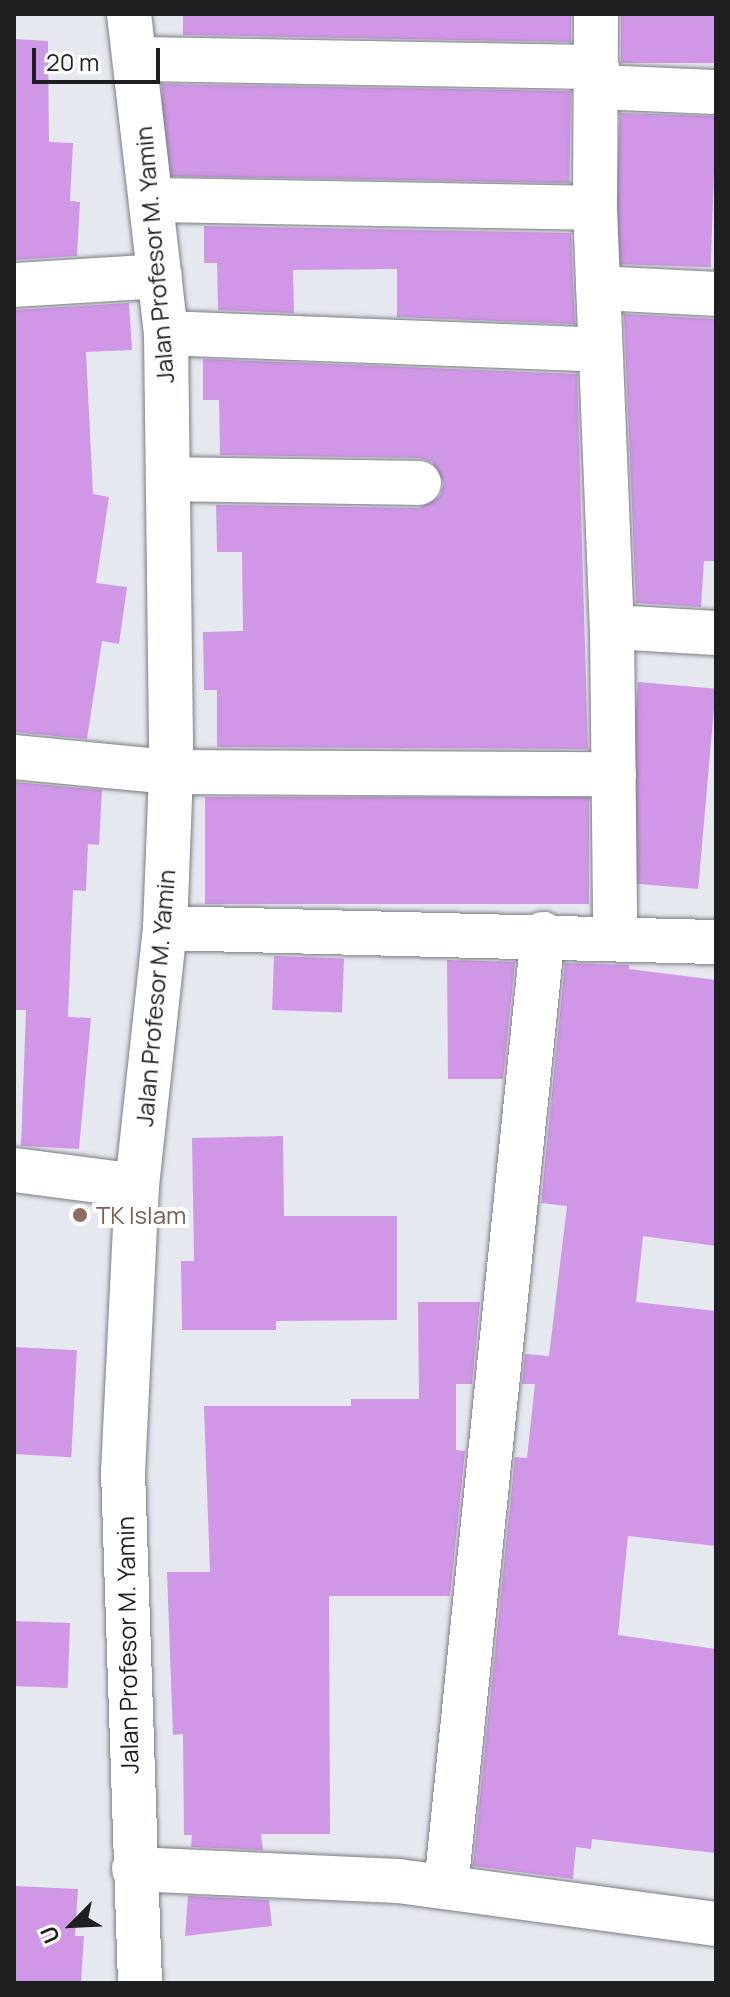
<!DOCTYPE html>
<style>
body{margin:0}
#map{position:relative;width:730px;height:1997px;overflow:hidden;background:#e6e8ef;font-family:Manrope,sans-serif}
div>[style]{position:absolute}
.building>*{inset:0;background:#d197e7;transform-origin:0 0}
.roads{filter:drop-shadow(0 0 2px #7a7d83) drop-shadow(0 0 2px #7a7d83)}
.minor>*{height:44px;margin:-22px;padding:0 22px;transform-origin:22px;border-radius:22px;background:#fff}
.major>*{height:44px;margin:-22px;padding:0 22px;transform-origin:22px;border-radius:22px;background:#fff}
.dots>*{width:22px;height:22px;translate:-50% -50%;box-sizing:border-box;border:4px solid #fff;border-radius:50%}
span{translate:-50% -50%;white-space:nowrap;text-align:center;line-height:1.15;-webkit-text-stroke:8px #fff;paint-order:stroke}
.street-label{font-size:24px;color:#1e1f21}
.education-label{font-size:24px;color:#785e54}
.left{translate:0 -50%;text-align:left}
.frame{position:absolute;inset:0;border:16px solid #1e1f21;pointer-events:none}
.north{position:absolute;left:32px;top:1885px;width:80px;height:80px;-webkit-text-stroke:6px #fff;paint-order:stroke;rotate:246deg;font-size:22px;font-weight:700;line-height:32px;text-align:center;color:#1e1f21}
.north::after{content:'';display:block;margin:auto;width:28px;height:36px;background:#1e1f21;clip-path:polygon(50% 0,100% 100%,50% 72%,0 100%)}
.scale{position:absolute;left:32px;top:48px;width:128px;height:36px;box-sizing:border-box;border:4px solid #1e1f21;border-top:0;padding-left:10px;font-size:24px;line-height:28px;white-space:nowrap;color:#1e1f21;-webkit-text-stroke:6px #fff;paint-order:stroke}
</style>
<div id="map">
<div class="building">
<i style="clip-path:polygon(183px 14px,571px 14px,571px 42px,183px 35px)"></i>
<i style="left:621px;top:14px;width:95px;height:49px"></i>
<i style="clip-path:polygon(14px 39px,48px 41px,49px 142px,73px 143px,70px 201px,80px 202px,77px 256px,14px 260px)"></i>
<i style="left:162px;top:84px;width:409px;height:92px;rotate:1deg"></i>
<i style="left:620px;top:113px;width:96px;height:151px;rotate:2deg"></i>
<i style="clip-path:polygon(204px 226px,571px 233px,575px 324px,397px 317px,397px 269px,293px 270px,294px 313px,218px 310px,217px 263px,204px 263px)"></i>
<i style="clip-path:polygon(129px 303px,132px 350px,86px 352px,93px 494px,109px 497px,96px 583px,127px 587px,119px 644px,102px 641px,87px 739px,14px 732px,14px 310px)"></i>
<i style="clip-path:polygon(624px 314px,716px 319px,716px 561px,704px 561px,701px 607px,636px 603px)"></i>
<i style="clip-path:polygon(203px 359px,577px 374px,588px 749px,217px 747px,217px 690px,204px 690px,203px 632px,243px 631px,242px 552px,217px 552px,216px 505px,419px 508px,440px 496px,444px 483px,432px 462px,419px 458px,220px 455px,219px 400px,203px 400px)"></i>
<i style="left:638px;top:682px;width:78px;height:201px;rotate:5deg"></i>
<i style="clip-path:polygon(14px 782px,102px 790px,99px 845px,88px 844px,86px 891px,73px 890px,68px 1017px,91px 1018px,79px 1149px,21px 1146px,26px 1010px,14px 1010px)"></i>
<i style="left:205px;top:797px;width:384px;height:107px"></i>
<i style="left:274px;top:956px;width:70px;height:54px;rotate:2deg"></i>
<i style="clip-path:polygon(447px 960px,515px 962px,503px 1079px,448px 1079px)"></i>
<i style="clip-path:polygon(565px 963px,629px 965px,629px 969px,716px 980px,716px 1246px,643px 1236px,636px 1302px,716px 1311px,716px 1546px,628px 1536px,618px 1635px,716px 1649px,716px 1853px,592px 1839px,591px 1849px,576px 1847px,573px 1879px,473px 1866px,515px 1457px,527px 1458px,535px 1384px,522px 1384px,525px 1354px,549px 1356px,567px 1206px,541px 1203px)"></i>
<i style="clip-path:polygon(283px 1136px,284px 1216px,397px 1216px,397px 1320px,276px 1321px,276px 1330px,182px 1330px,181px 1261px,194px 1261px,192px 1138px)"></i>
<i style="clip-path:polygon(418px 1302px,480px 1302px,472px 1384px,456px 1384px,456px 1450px,465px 1451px,450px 1596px,329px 1596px,330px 1834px,261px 1834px,263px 1850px,191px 1847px,192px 1835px,184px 1835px,183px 1734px,173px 1735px,167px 1572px,210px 1572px,204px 1406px,351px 1406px,351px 1399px,419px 1399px)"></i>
<i style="left:14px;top:1347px;width:63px;height:107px;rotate:3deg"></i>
<i style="left:14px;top:1621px;width:56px;height:65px;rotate:2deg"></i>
<i style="clip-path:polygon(14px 1886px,78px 1889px,75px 1936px,84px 1936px,81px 1983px,14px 1983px)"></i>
<i style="clip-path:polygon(188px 1896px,269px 1900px,272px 1926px,185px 1936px)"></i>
</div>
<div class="roads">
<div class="minor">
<i style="left:596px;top:14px;width:194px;rotate:90.3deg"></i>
<i style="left:595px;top:208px;width:419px;rotate:87.7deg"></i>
<i style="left:612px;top:627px;width:309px;rotate:89.4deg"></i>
<i style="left:135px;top:59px;width:462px;rotate:1deg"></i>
<i style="left:597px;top:87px;width:119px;rotate:2.4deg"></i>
<i style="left:151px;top:200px;width:444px;rotate:1deg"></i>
<i style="left:14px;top:285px;width:146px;rotate:-3.5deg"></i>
<i style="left:598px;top:288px;width:118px;rotate:2.9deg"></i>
<i style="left:166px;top:333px;width:434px;rotate:2.2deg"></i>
<i style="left:168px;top:479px;width:251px;rotate:0.9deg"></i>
<i style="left:612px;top:627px;width:104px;rotate:3.3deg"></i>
<i style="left:14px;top:757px;width:158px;rotate:5.5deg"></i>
<i style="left:171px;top:772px;width:443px;rotate:0.3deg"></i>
<i style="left:165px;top:928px;width:551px;rotate:1.46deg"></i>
<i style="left:14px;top:1170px;width:124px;rotate:7.4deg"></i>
<i style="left:134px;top:1869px;width:264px;rotate:2.6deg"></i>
<i style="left:398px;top:1881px;width:321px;rotate:7.7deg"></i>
<i style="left:446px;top:1887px;width:958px;rotate:-84.19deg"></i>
</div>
<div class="major">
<i style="left:129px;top:14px;width:321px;rotate:83.4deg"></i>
<i style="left:166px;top:333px;width:439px;rotate:89.3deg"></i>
<i style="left:171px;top:772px;width:156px;rotate:92.2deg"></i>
<i style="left:165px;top:928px;width:260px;rotate:96.2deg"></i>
<i style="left:137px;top:1186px;width:285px;rotate:92.8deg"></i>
<i style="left:123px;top:1471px;width:512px;rotate:88.1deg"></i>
</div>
</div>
<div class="dots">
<i style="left:80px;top:1215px;background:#8d6e63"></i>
</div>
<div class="street-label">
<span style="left:154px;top:255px;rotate:-95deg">Jalan Profesor M. Yamin</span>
<span style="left:155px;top:998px;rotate:-85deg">Jalan Profesor M. Yamin</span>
<span style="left:127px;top:1645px;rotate:-91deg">Jalan Profesor M. Yamin</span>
</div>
<div class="education-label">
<span class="left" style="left:96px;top:1215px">TK Islam</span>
</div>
<div class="frame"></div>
<div class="north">U</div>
<div class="scale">20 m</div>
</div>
